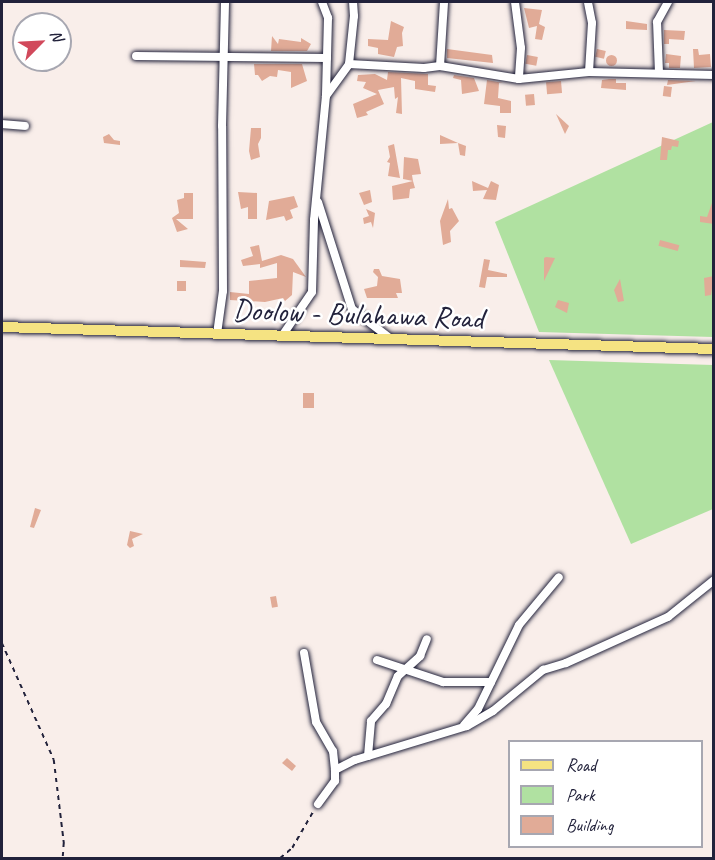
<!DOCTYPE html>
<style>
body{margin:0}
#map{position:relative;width:715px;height:860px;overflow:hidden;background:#f9eeea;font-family:Caveat,sans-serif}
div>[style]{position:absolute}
.green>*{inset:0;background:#b0e1a1}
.building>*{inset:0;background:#e1ab97;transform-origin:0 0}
.round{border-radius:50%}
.path>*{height:1.5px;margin-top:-0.75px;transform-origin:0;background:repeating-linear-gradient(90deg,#22223b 0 4.5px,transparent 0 9px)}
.roads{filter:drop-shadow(0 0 2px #22223b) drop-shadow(0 0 2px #22223b)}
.minor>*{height:8px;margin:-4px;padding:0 4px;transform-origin:4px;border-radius:4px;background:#fff}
.major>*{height:10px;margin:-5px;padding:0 5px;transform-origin:5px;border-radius:5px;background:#f5e382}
span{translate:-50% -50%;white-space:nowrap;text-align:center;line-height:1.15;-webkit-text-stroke:5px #fff;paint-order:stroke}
.street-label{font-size:30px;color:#22223b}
.frame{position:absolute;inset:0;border:3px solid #22223b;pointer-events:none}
.legend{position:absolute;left:508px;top:740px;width:195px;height:108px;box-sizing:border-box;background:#fff;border:2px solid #a7a7b1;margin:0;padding:8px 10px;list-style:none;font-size:18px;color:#22223b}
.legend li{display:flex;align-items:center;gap:12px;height:30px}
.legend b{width:30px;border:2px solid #a7a7b1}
.north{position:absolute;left:12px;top:12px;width:60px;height:60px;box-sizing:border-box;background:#fff;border:2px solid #a7a7b1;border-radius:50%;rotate:66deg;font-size:16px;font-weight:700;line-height:24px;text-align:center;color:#22223b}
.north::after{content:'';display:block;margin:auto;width:21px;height:27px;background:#d1495b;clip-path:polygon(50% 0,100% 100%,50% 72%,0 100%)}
</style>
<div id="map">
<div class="green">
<i style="clip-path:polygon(713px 122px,713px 337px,539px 332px,495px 222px)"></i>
<i style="clip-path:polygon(549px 360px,713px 365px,713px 509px,631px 544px)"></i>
</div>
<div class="building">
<i style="clip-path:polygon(524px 8px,542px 10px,539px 24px,545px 27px,542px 40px,535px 39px,537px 26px,529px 28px)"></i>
<i style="clip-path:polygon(391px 21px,404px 27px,402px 33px,403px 46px,397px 47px,394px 57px,378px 54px,378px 48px,368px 46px,368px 39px,388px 40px)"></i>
<i style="clip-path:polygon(626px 21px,647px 24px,647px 30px,626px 29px)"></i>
<i style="clip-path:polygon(664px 30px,685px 31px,684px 40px,669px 39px,669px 44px,664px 44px)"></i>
<i style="clip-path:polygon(272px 36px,278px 44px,279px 39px,301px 42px,301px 38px,311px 44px,307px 51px,271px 51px)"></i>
<i style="clip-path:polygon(447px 49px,492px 55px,493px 63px,447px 58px)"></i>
<i style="left:597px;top:49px;width:9px;height:8px;rotate:13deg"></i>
<i style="clip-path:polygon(693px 49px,698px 49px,699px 55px,710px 54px,711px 67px,694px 68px)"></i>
<i style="clip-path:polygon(666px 54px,681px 56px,680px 68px,669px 68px,669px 63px,665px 63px)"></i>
<i class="round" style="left:605.5px;top:54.5px;width:11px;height:11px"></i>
<i style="left:527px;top:55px;width:11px;height:9px;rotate:10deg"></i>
<i style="clip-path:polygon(254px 64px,302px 64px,307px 81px,291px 88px,291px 72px,278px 70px,277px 77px,270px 76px,262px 81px,258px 75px,255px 75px)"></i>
<i style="clip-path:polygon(388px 72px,428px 74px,428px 85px,436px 86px,435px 92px,415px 89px,415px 81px,401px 78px,402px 114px,396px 113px,398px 97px,395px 99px,394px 87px,378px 90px,384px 104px,366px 112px,368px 115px,357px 118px,353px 104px,377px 94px,363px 88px,366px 82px,357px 81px,358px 75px,375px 74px,387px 80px)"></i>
<i style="clip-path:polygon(454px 75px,474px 78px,479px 91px,462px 94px,461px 80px,453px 78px)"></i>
<i style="clip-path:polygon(609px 79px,616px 79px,616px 83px,626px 83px,626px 90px,601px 88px,602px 80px)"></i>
<i style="clip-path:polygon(487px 80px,503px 83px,499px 83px,498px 98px,511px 101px,511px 113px,500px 113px,500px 106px,484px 104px)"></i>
<i style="clip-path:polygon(668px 80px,696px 81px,667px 85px)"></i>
<i style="left:561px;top:81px;width:12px;height:15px;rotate:85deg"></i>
<i style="left:664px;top:86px;width:8px;height:10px;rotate:7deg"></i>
<i style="left:534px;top:94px;width:11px;height:9px;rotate:85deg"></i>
<i style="clip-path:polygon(556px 114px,569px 126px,565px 134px)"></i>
<i style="clip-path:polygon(497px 125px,506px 126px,505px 138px,498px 137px)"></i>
<i style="clip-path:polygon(251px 128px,261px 128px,261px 138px,258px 144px,260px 157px,251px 160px,249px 151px)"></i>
<i style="clip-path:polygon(109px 134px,114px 140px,120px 141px,120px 145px,104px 143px,103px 137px)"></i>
<i style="clip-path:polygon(440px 135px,458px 143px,440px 144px)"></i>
<i style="clip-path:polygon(662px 137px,679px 141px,678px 147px,672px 146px,671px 150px,668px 150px,667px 160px,660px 160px)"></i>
<i style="clip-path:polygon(458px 143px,466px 146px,465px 156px,460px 155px)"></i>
<i style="clip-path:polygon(394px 144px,400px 178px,388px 176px,390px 163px,387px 162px,390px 157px,388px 146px)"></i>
<i style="clip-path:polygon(404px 157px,418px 159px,421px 174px,412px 175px,413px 181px,403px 179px)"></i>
<i style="clip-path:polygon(413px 181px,415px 188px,410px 189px,409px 198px,393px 200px,392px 186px)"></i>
<i style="clip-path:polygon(472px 181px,488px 188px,491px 181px,499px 185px,496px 200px,483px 199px,487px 190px,473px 191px)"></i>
<i style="clip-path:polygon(370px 190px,372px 202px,364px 205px,359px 193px)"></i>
<i style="clip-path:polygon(238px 192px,257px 193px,257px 219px,248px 219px,248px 207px,241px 209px)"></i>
<i style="clip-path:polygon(184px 193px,193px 193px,193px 219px,176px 219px,188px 229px,177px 232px,172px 218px,179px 213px,177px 200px,184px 198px)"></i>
<i style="clip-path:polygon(294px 196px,298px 207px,290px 210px,293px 218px,286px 221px,284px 216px,266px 220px,269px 201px)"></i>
<i style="clip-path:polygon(448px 199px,449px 209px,452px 208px,459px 221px,450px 231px,451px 242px,443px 245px,440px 221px)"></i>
<i style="clip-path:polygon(713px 200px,714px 224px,700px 222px,700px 216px,707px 217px)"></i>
<i style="clip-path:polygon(366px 209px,375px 213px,373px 228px,371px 222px,364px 224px,363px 218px,369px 216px)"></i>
<i style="left:660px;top:240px;width:20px;height:6px;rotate:15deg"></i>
<i style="clip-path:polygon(259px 245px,262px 261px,281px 255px,293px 259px,306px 277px,293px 272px,292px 295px,285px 301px,283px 298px,265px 302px,230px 300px,230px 292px,249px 294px,249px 281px,277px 278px,277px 263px,260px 268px,260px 264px,243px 266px,241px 260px,253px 256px,250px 247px)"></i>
<i style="clip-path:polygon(546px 257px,555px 258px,544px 281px,544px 258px)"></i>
<i style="clip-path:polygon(484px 259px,490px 260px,488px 270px,507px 274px,507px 277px,487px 277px,485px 288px,479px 287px)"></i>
<i style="clip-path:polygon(180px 260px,206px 262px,205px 268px,180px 267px)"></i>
<i style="clip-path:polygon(374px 269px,379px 269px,382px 276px,400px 279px,402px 293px,396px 293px,398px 298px,367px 298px,364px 289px,377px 286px,378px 277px,373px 272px)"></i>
<i style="clip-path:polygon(714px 276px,711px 295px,705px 296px,704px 278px)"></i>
<i style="clip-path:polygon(620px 279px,624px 301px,618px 302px,614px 290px)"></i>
<i style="left:177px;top:281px;width:9px;height:10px"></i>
<i style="clip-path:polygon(558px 300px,569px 303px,567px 313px,555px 307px)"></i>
<i style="left:303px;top:393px;width:11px;height:15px"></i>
<i style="clip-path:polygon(35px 508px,41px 510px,34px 528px,30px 527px)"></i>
<i style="clip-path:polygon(130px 531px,143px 534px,132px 539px,134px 546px,130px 548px,127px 545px)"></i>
<i style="left:276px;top:596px;width:11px;height:6px;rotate:80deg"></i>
<i style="clip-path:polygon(287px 758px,296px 766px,292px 771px,282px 763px)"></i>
</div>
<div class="path">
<i style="left:2px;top:643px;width:128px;rotate:66deg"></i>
<i style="left:54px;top:760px;width:84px;rotate:83.1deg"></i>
<i style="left:64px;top:843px;width:15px;rotate:94deg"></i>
<i style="left:280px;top:858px;width:16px;rotate:-40deg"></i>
<i style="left:292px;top:848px;width:44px;rotate:-59.9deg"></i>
</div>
<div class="roads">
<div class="minor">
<i style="left:322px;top:2px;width:17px;rotate:69deg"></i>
<i style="left:328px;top:18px;width:78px;rotate:91.5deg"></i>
<i style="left:515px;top:2px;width:46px;rotate:82.6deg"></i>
<i style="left:521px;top:48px;width:31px;rotate:94deg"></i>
<i style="left:136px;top:56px;width:191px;rotate:0.6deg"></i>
<i style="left:349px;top:64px;width:75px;rotate:3.1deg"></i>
<i style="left:424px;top:68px;width:16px;rotate:-7deg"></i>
<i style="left:440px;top:66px;width:80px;rotate:9.3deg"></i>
<i style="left:519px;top:79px;width:70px;rotate:-5.7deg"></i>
<i style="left:589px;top:72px;width:49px;rotate:-86.5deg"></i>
<i style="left:592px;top:23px;width:21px;rotate:-101deg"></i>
<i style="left:440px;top:66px;width:64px;rotate:-86.4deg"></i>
<i style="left:589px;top:72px;width:125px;rotate:1.4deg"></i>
<i style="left:659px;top:73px;width:51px;rotate:-92.2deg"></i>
<i style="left:657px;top:22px;width:23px;rotate:-61deg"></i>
<i style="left:2px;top:124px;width:23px;rotate:5deg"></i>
<i style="left:318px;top:202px;width:112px;rotate:72.4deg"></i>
<i style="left:352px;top:309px;width:49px;rotate:37.6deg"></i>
<i style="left:217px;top:334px;width:43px;rotate:-82.1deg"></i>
<i style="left:223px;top:291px;width:165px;rotate:-90.3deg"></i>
<i style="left:222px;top:126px;width:124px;rotate:-88.6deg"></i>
<i style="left:282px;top:336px;width:53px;rotate:-55.7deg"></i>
<i style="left:312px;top:292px;width:72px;rotate:-88.4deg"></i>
<i style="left:314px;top:220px;width:125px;rotate:-84.5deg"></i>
<i style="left:326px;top:96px;width:39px;rotate:-54deg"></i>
<i style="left:349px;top:64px;width:48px;rotate:-84.1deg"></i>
<i style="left:354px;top:16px;width:14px;rotate:-94deg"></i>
<i style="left:304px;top:653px;width:70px;rotate:80.1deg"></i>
<i style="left:316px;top:722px;width:34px;rotate:60deg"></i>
<i style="left:333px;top:751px;width:19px;rotate:84deg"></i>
<i style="left:377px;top:660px;width:70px;rotate:18.4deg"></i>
<i style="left:443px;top:682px;width:48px"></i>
<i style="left:464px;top:725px;width:21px;rotate:-49deg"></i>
<i style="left:478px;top:709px;width:93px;rotate:-64deg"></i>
<i style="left:519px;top:625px;width:62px;rotate:-50.2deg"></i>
<i style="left:368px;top:756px;width:35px;rotate:-85deg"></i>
<i style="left:371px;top:721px;width:23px;rotate:-49deg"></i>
<i style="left:386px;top:704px;width:30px;rotate:-67deg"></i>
<i style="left:398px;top:676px;width:30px;rotate:-42deg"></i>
<i style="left:420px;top:656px;width:18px;rotate:-68deg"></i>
<i style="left:318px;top:804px;width:29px;rotate:-54deg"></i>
<i style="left:335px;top:781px;width:11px;rotate:-90deg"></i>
<i style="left:335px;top:770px;width:22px;rotate:-27deg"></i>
<i style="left:355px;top:760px;width:117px;rotate:-16.9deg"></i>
<i style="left:467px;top:726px;width:30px;rotate:-30deg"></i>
<i style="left:493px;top:711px;width:65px;rotate:-39.4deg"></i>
<i style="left:543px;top:670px;width:24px;rotate:-17deg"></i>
<i style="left:566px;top:663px;width:112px;rotate:-24.3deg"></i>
<i style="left:668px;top:617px;width:59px;rotate:-38.8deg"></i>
</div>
<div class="major">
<i style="left:2px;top:327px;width:712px;rotate:1.77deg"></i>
</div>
</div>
<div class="street-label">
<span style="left:358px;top:314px;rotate:2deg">Doolow - Bulahawa Road</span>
</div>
<div class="frame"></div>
<ul class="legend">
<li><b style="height:8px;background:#f5e382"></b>Road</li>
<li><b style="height:16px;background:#b0e1a1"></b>Park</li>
<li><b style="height:16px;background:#e1ab97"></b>Building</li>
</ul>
<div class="north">N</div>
</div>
